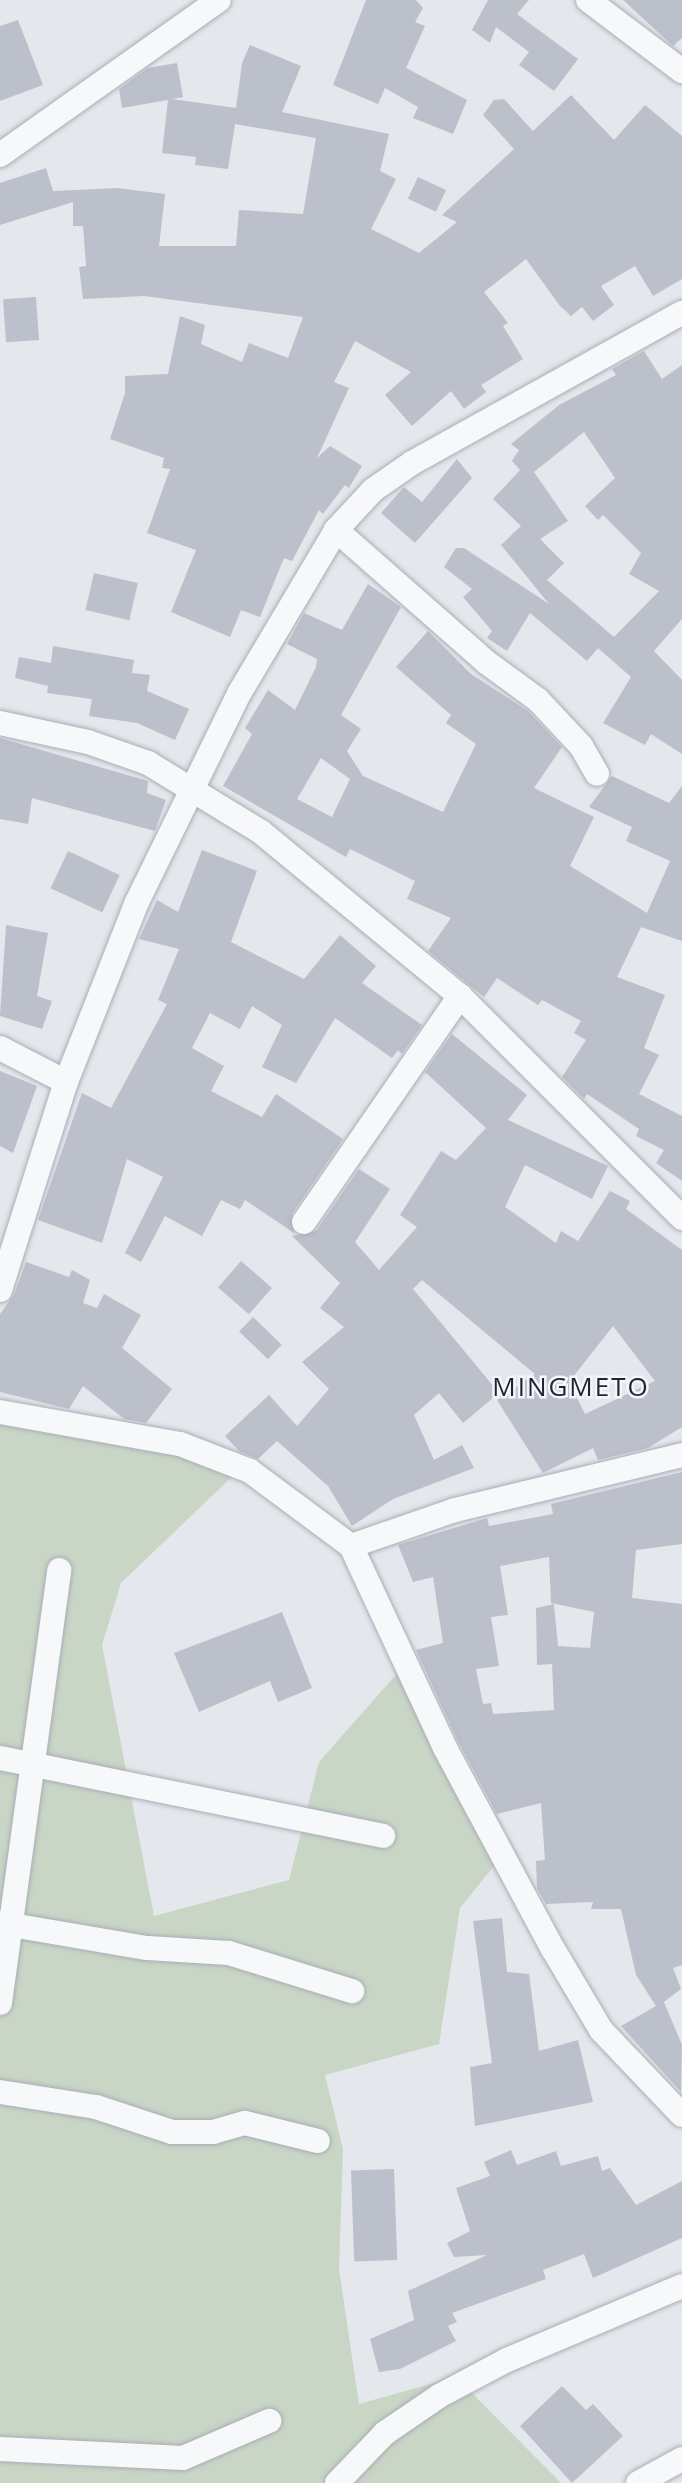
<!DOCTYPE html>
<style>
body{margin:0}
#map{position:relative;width:682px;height:2483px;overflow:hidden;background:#e4e7ec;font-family:"Open Sans",sans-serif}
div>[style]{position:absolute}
.green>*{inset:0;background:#c9d6c5}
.building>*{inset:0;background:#bbc0ca;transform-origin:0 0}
.roads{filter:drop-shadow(0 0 2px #a9aeb7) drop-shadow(0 0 2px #a9aeb7)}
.minor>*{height:24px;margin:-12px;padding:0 12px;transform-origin:12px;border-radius:12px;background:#f7f8fa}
span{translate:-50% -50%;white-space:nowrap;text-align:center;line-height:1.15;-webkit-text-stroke:5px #f4f6f9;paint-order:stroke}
.neighbourhood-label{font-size:26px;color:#1d2536;letter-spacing:2px}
</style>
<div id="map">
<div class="green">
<i style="clip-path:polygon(0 1417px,166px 1446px,239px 1470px,121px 1583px,102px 1645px,154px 1916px,289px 1880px,319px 1762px,401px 1669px,497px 1862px,460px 1908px,439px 2044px,325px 2075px,343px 2149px,339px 2269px,359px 2404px,437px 2382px,504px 2347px,471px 2392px,561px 2483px,0 2483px)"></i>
</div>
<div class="building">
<i style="clip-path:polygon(366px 0,416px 0,423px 8px,415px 22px,425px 26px,406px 68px,467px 100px,453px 134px,413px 118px,418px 107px,385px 88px,378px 104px,333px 85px)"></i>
<i style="clip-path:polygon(488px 0,529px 0,517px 14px,578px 59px,554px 91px,519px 65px,529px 52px,496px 27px,490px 43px,472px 30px)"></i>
<i style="clip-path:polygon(623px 0,682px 0,682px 38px,673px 46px)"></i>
<i style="clip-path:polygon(18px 20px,43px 85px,0 101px,0 26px)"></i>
<i style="clip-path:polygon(250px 45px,301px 66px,282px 112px,389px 134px,380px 171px,396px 179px,371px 229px,419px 253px,457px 222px,442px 215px,514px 149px,483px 115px,494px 100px,504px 99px,533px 131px,571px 95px,614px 140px,645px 105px,682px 136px,682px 279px,653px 296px,635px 266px,601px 286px,614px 305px,593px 321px,582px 307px,571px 316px,560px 306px,526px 259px,484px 292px,508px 323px,503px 326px,523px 359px,481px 385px,486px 392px,464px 409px,451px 391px,412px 426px,385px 395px,411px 372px,355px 341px,334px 382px,349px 388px,317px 458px,330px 446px,362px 466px,349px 488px,345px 485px,323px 514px,319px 510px,292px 561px,284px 558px,260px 617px,241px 610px,230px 637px,171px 612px,196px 550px,147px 533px,170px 469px,162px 468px,164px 458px,110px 439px,125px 393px,125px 376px,168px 374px,180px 316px,205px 325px,201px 344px,242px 362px,249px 343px,288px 358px,303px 317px,144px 296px,83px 299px,79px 267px,86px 266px,83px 226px,73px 226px,73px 202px,0 225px,0 183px,46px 168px,53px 191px,117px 188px,165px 194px,159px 246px,236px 246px,239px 210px,303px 214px,316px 138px,235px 124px,228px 169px,195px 165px,196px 157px,162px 153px,168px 100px,122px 108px,119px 89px,148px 68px,177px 63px,183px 97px,172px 99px,236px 108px,242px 63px)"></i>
<i style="left:418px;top:177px;width:31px;height:24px;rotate:25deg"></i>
<i style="left:36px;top:297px;width:43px;height:33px;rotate:86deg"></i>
<i style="clip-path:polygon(evenodd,644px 351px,662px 379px,682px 365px,682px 619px,654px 651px,682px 680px,682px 754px,651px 734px,645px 745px,603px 723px,631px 677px,598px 648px,587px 661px,530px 613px,507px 651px,487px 638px,492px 631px,463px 597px,472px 589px,444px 567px,456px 548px,464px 548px,549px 604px,501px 545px,521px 526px,493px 499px,520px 470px,512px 461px,519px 450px,511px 444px,559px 405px,616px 375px,612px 369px,644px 351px,584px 432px,615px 478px,585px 506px,598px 520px,603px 515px,641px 553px,629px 574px,659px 591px,614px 637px,547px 580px,564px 563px,540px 539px,568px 521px,534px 472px,584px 432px)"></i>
<i style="clip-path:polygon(457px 459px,472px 478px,415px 543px,381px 513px,404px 487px,422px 502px)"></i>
<i style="left:94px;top:573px;width:45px;height:38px;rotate:13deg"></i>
<i style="clip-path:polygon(evenodd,368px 584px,401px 607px,341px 715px,361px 729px,347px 751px,363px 776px,443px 812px,476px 744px,446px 723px,451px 715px,396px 667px,428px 631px,471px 674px,528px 711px,562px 747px,534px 788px,594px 817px,570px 866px,647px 913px,670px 861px,626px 841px,632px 827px,589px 807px,612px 776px,669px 803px,682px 786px,682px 941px,641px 927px,643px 923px,617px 977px,665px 995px,644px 1048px,659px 1055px,639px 1094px,682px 1116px,682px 1181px,656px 1163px,664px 1150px,636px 1136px,639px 1129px,587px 1094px,584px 1099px,562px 1077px,586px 1040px,574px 1033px,581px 1021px,542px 1000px,538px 1005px,497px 978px,484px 997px,428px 951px,451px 918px,407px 899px,415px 881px,350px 849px,346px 857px,223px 786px,252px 734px,245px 728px,268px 690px,295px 710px,316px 667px,317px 659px,287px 644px,304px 613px,342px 630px,368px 584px,321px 758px,350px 779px,332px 817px,297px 799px,321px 758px)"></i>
<i style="clip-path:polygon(53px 646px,134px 660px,132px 673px,150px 675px,147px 691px,189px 709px,175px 740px,137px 723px,89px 716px,92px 699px,47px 693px,48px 686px,15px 678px,19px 657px,51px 663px)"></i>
<i style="clip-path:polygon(0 738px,148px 781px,147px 793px,166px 800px,155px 831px,32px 798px,28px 824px,0 819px)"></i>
<i style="clip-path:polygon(202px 850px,257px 871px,231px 942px,304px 979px,340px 935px,376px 966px,362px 983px,422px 1025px,402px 1054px,398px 1050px,392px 1058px,335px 1018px,296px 1083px,262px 1067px,282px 1025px,252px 1006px,240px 1029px,210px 1013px,192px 1048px,224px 1066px,211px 1091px,262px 1117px,276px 1094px,343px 1139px,292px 1214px,294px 1233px,245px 1200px,240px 1209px,221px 1200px,202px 1236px,165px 1216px,141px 1262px,125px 1253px,163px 1177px,127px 1159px,102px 1243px,38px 1220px,82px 1093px,111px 1108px,167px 1004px,158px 1000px,179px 949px,139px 939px,157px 900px,178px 912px)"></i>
<i style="left:68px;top:851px;width:57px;height:41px;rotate:25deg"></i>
<i style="clip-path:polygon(6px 925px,48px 933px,37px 996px,52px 1001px,42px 1029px,0 1016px)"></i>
<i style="clip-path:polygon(evenodd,452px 1034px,527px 1095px,508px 1120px,608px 1166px,592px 1199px,525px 1165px,505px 1207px,556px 1243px,561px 1231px,578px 1241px,610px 1191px,630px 1201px,626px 1209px,682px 1250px,682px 1427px,648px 1448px,598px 1460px,593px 1448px,543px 1473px,497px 1400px,535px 1374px,422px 1280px,413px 1289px,499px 1393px,463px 1423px,439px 1393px,414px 1415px,434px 1460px,462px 1445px,474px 1468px,393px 1499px,352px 1526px,328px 1486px,277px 1441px,258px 1459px,239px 1451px,225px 1436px,269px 1395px,297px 1426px,329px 1389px,302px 1362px,344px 1327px,320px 1308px,340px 1283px,292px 1236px,316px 1231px,359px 1169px,390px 1189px,355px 1242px,379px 1270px,417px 1227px,400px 1215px,441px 1151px,456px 1160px,486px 1128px,425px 1072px,452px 1034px,613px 1326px,655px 1381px,585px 1414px,569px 1382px,613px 1326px)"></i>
<i style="clip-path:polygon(0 1071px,37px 1086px,13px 1153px,0 1146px)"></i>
<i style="left:241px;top:1261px;width:41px;height:35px;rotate:41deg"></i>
<i style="clip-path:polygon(26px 1262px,69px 1277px,72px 1270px,90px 1280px,83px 1303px,97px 1308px,104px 1294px,141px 1315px,122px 1348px,172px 1389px,146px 1423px,124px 1419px,83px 1386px,69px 1409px,0 1392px,0 1314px,14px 1295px)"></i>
<i style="left:253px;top:1317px;width:40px;height:20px;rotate:44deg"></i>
<i style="clip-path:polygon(evenodd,682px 1472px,682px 1544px,636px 1550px,632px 1598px,682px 1604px,682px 1965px,673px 1968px,681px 1989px,664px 2002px,682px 2045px,681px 2092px,621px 2026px,656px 2006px,636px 1975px,621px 1909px,591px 1909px,593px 1902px,546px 1904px,537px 1888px,536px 1861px,545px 1860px,541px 1803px,497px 1814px,458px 1741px,416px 1650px,443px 1643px,433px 1577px,413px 1582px,398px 1545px,487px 1518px,489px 1526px,553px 1514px,551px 1504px,682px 1472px,549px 1557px,551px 1603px,594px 1612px,590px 1648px,558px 1646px,554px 1604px,536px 1608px,537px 1665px,552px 1664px,554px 1710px,493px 1714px,491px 1703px,483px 1704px,476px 1669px,499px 1666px,491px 1617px,508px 1615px,500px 1566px,549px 1557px)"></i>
<i style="clip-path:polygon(282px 1612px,312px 1688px,278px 1702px,270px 1681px,199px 1712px,174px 1653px)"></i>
<i style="clip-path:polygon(502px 1918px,507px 1972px,529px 1974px,539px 2051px,578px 2040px,593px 2102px,475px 2126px,470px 2067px,492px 2063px,473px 1921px)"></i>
<i style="clip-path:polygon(511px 2150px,517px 2165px,556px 2151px,561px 2166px,598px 2156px,602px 2171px,610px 2168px,636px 2205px,682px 2181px,682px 2238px,593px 2278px,584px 2254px,543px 2270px,546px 2279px,452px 2313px,457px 2322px,448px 2326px,456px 2341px,400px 2369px,379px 2372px,370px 2339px,414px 2320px,408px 2291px,487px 2255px,454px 2257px,447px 2243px,470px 2231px,456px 2188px,490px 2176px,484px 2162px)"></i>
<i style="left:394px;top:2169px;width:91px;height:43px;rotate:88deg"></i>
<i style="clip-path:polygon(562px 2386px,586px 2410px,593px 2404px,623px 2436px,572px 2483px,520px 2426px)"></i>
</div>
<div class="roads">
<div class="minor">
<i style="left:588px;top:0;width:118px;rotate:37.1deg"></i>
<i style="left:0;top:155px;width:268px;rotate:-35.3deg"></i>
<i style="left:336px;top:530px;width:200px;rotate:41.3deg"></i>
<i style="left:486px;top:662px;width:64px;rotate:36.2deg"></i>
<i style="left:538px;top:700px;width:63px;rotate:46.9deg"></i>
<i style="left:581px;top:746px;width:32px;rotate:60deg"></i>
<i style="left:0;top:723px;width:90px;rotate:12.2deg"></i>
<i style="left:88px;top:742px;width:64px;rotate:19.3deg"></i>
<i style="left:148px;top:763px;width:132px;rotate:31.4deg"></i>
<i style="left:261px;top:832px;width:258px;rotate:39.5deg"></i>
<i style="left:460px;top:996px;width:314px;rotate:45deg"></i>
<i style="left:0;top:1048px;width:74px;rotate:27.3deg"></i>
<i style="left:304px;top:1222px;width:275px;rotate:-55.4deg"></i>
<i style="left:0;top:1290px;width:218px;rotate:-72.4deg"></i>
<i style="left:66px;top:1082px;width:193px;rotate:-68.5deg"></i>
<i style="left:137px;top:902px;width:234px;rotate:-63.9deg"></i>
<i style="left:240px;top:692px;width:188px;rotate:-59.3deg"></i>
<i style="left:336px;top:530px;width:54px;rotate:-47.2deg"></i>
<i style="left:373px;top:490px;width:47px;rotate:-34.7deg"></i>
<i style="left:412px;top:463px;width:309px;rotate:-29.1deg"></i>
<i style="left:0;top:1412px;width:183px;rotate:10.1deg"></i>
<i style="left:180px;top:1444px;width:75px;rotate:21.1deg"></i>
<i style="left:250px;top:1471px;width:126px;rotate:36.6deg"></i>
<i style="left:351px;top:1546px;width:223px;rotate:65deg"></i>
<i style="left:445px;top:1748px;width:228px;rotate:61.8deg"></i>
<i style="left:553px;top:1949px;width:94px;rotate:59.3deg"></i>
<i style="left:601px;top:2030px;width:117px;rotate:46.4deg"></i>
<i style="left:351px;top:1546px;width:110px;rotate:-19.1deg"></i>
<i style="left:455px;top:1510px;width:234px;rotate:-13.6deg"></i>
<i style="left:0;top:1758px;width:391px;rotate:11.5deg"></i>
<i style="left:0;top:1923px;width:149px;rotate:9.7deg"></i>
<i style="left:147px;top:1948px;width:82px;rotate:3.5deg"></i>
<i style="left:229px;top:1953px;width:129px;rotate:17.2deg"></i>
<i style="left:0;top:2003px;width:437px;rotate:-82.2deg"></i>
<i style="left:0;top:2092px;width:97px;rotate:8.9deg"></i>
<i style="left:96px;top:2107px;width:80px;rotate:18.2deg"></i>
<i style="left:172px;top:2132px;width:41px"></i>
<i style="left:213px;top:2132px;width:33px;rotate:-16deg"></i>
<i style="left:245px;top:2123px;width:75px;rotate:13.9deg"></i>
<i style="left:0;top:2449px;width:183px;rotate:2.8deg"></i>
<i style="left:183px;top:2458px;width:94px;rotate:-23.3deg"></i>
<i style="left:337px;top:2483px;width:69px;rotate:-46.2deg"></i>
<i style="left:385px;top:2433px;width:65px;rotate:-34.4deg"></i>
<i style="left:439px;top:2396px;width:77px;rotate:-27.9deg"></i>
<i style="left:507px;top:2360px;width:190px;rotate:-22.9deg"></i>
<i style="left:638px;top:2483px;width:50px;rotate:-28.6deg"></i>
</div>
</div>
<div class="neighbourhood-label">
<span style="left:571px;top:1387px">MINGMETO</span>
</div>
</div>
